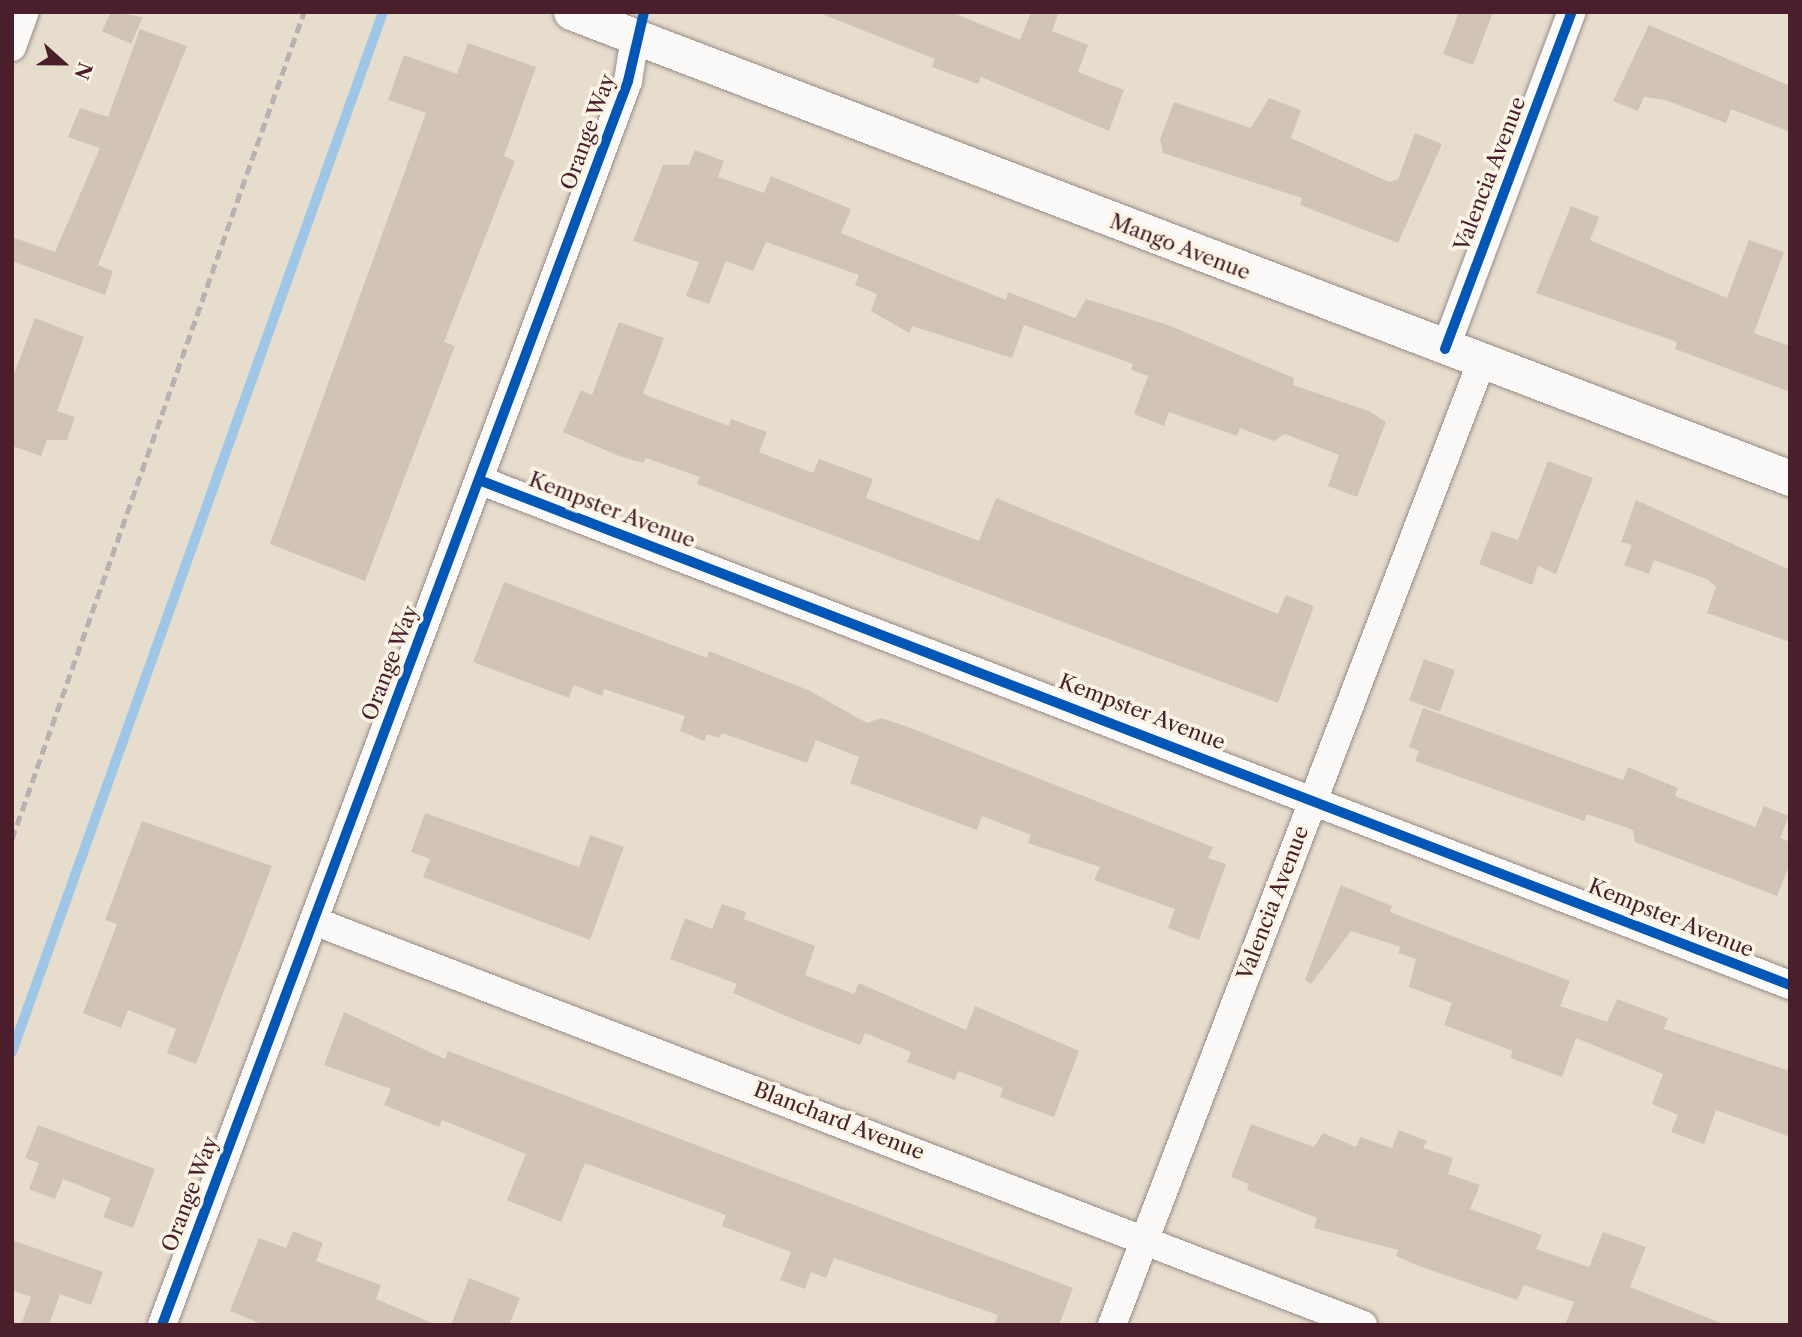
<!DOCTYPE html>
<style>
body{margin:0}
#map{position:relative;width:1802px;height:1337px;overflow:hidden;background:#e7ddcd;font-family:"Libre Caslon Text",serif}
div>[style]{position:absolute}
.stream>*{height:10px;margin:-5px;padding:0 5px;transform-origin:5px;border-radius:5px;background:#9ec7e7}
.building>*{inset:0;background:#d2c3b7;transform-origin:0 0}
.roads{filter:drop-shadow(0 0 2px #978c86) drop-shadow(0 0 2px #978c86)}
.minor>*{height:28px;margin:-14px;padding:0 14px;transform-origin:14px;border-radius:14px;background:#fbfaf8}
.tertiary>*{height:35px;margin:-17.5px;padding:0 17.5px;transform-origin:17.5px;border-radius:17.5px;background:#fbfaf8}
.rail>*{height:5px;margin-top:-2.5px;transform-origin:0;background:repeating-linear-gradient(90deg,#b9b2b2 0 10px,transparent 0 15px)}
.cycleway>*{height:10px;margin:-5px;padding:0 5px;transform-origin:5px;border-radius:5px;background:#0057b8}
span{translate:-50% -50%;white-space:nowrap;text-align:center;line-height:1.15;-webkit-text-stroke:7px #fcf5e5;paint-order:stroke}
.street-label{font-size:21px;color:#4a1f2b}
.frame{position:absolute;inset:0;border:14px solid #4a1f2b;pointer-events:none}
.north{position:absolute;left:28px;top:28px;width:70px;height:70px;-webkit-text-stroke:5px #fcf5e5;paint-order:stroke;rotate:111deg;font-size:19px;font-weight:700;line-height:28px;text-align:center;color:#4a1f2b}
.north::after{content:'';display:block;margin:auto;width:24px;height:32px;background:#4a1f2b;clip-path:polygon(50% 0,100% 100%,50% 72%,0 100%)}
</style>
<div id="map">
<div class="stream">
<i style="left:12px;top:1052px;width:1104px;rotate:-70.37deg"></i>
</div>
<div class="building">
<i style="clip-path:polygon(111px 12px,143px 17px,131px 44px,102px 31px)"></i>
<i style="clip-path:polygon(817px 12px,951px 12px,1020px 40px,1031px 12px,1059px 12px,1052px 31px,1088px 45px,1078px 72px,1124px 90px,1109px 131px,981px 77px,978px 84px,932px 67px,935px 59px)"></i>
<i style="clip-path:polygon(1459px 12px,1493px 12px,1473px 65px,1443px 54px)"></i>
<i style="clip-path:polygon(1649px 25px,1790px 86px,1790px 132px,1731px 109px,1726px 123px,1665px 100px,1644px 97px,1638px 111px,1613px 101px)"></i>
<i style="clip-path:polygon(140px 29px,187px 46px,98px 265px,113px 271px,105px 295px,12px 261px,12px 237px,55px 252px,100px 148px,68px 137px,80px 108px,108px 117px)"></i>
<i style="clip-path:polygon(468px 43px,536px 67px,504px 156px,515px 161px,444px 342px,455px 346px,365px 581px,270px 544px,426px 113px,388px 100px,404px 55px,457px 74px)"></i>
<i style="clip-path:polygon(1269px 98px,1301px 110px,1291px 138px,1389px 182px,1398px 179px,1415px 133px,1442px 144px,1398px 243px,1300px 205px,1302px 198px,1163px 153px,1160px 139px,1174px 102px,1251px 128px)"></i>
<i style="clip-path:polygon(695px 150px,724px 161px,718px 177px,764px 193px,771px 176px,851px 209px,841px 233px,1006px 300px,1008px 292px,1075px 318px,1086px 299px,1168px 325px,1294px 378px,1293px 385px,1369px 411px,1386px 422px,1357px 497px,1328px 486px,1339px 455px,1285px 434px,1274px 441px,1240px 428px,1237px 436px,1169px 412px,1164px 426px,1134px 414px,1148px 376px,1131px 370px,1133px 364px,1024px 325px,1012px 358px,912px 326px,909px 333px,871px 311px,877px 294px,855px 285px,859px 275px,766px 242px,753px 271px,726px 261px,709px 304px,686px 296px,699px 262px,633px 241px,663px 165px,689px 165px)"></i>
<i style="clip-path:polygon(1571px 206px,1599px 217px,1590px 240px,1727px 298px,1749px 240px,1784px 252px,1754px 333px,1790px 346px,1790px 392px,1675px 349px,1677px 342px,1536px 293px)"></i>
<i style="clip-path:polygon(35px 318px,84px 337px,57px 411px,75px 417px,67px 440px,47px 440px,41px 456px,12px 446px,12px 379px)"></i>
<i style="clip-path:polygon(619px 322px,664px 338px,643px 394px,729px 426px,731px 419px,767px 432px,759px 452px,813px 473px,819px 459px,873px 479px,866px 498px,979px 541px,996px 498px,1278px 614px,1286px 595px,1314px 606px,1278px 703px,697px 484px,700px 477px,646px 458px,643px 463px,619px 456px,563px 432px,581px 390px,592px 395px)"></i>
<i style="clip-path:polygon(1548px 461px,1593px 478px,1556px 574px,1538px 566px,1532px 585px,1479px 564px,1492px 531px,1518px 540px)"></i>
<i style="clip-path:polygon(1636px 500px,1790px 570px,1790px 642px,1707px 613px,1716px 587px,1707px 579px,1654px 560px,1649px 574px,1624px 565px,1632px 545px,1621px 542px)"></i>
<i style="clip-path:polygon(504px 582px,707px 658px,709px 651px,808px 690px,867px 723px,881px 718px,908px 727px,1213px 847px,1208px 858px,1226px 864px,1199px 940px,1168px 928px,1175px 909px,1094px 880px,1100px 867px,1028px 843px,1031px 835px,982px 816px,977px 830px,850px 783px,859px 757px,816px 740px,807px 763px,722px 733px,719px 738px,707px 734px,704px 741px,680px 731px,685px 716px,604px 689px,602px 696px,574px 685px,569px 698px,473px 662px)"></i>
<i style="left:1424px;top:659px;width:33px;height:44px;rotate:20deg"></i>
<i style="clip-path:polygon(1423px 708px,1623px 780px,1628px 767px,1678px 788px,1675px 796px,1755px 827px,1764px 806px,1789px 816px,1780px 838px,1790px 842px,1790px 863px,1777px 896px,1635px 842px,1633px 830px,1587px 814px,1584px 821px,1415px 761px,1419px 751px,1409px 747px)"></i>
<i style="clip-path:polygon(425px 813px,579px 867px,590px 835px,624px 847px,590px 940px,423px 877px,430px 859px,411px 852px)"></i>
<i style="clip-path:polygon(142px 821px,272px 866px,196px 1064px,167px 1053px,176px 1029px,128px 1010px,121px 1028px,83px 1013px,117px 924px,105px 920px)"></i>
<i style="clip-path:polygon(1341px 885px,1392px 906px,1390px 912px,1570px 981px,1560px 1006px,1607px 1022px,1617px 999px,1668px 1018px,1664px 1029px,1790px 1071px,1790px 1137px,1716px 1110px,1704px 1144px,1671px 1132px,1678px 1115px,1652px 1104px,1663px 1074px,1576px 1038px,1562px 1077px,1510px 1058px,1513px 1051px,1444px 1025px,1452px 1003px,1409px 987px,1416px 959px,1398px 953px,1401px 947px,1351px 931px,1311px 984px,1305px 980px)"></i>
<i style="clip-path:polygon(722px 904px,746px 912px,744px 919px,815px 946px,805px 975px,854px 994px,859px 983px,966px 1030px,975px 1006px,1079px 1051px,1054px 1117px,1000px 1097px,1003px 1088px,958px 1071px,955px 1080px,907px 1062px,911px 1052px,865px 1033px,860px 1045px,800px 1022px,733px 993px,737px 984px,670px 959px,685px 918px,712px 929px)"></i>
<i style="clip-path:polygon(344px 1012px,445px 1059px,448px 1051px,1073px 1288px,1059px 1325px,994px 1325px,998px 1315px,834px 1258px,826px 1278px,811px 1272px,805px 1289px,780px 1280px,791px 1252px,722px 1226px,726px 1215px,585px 1163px,561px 1222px,507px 1200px,526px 1154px,442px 1120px,439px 1127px,384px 1105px,391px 1089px,324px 1065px)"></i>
<i style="clip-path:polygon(1251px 1124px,1314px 1147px,1323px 1133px,1356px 1147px,1360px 1137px,1392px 1148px,1399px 1130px,1427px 1141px,1423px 1148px,1453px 1158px,1448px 1174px,1480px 1185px,1470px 1209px,1542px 1235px,1536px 1249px,1589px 1267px,1603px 1232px,1646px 1247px,1630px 1287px,1726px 1325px,1565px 1325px,1574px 1302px,1524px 1285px,1517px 1300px,1416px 1265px,1396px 1256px,1398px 1250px,1314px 1228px,1317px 1218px,1247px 1190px,1249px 1184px,1231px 1177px)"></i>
<i style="clip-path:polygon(38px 1125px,155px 1169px,133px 1228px,103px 1217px,111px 1198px,63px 1179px,55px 1199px,29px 1189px,39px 1163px,25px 1158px)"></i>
<i style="clip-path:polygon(293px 1231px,323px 1243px,316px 1261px,381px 1285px,376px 1299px,437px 1325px,264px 1325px,230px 1311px,259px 1238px,286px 1248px)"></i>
<i style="clip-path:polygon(12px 1240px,103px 1272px,91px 1305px,60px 1294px,49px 1325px,21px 1325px,31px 1297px,12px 1290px)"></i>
<i style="clip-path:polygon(469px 1278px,520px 1298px,509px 1325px,451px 1325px)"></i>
</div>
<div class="roads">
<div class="minor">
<i style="left:12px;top:47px;width:37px;rotate:-70deg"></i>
<i style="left:1445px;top:349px;width:360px;rotate:-69.4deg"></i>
<i style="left:479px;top:480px;width:1405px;rotate:21.07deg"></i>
<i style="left:314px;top:921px;width:1124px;rotate:21.06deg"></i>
<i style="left:162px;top:1325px;width:1328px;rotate:-69.46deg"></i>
<i style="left:628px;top:81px;width:45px;rotate:-81deg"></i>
<i style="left:1112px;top:1325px;width:1030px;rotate:-69.01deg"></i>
</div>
<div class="tertiary">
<i style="left:571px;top:12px;width:1305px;rotate:20.92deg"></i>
</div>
</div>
<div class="rail">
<i style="left:12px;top:839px;width:877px;rotate:-70.55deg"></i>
</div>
<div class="cycleway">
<i style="left:1445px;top:349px;width:360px;rotate:-69.4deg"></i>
<i style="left:479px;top:480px;width:1405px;rotate:21.07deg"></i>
<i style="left:162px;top:1325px;width:1328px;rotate:-69.46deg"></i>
<i style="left:628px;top:81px;width:71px;rotate:-76.9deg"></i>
</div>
<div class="street-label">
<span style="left:588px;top:132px;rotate:-70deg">Orange Way</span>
<span style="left:1490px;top:174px;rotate:-69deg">Valencia Avenue</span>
<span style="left:1180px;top:247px;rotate:21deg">Mango Avenue</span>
<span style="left:612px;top:510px;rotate:21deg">Kempster Avenue</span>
<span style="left:390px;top:663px;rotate:-69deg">Orange Way</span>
<span style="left:1142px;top:712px;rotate:21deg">Kempster Avenue</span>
<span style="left:1273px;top:903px;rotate:-69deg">Valencia Avenue</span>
<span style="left:1671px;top:918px;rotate:22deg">Kempster Avenue</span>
<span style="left:839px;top:1121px;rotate:21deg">Blanchard Avenue</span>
<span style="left:190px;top:1194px;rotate:-69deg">Orange Way</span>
</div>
<div class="frame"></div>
<div class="north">N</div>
</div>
